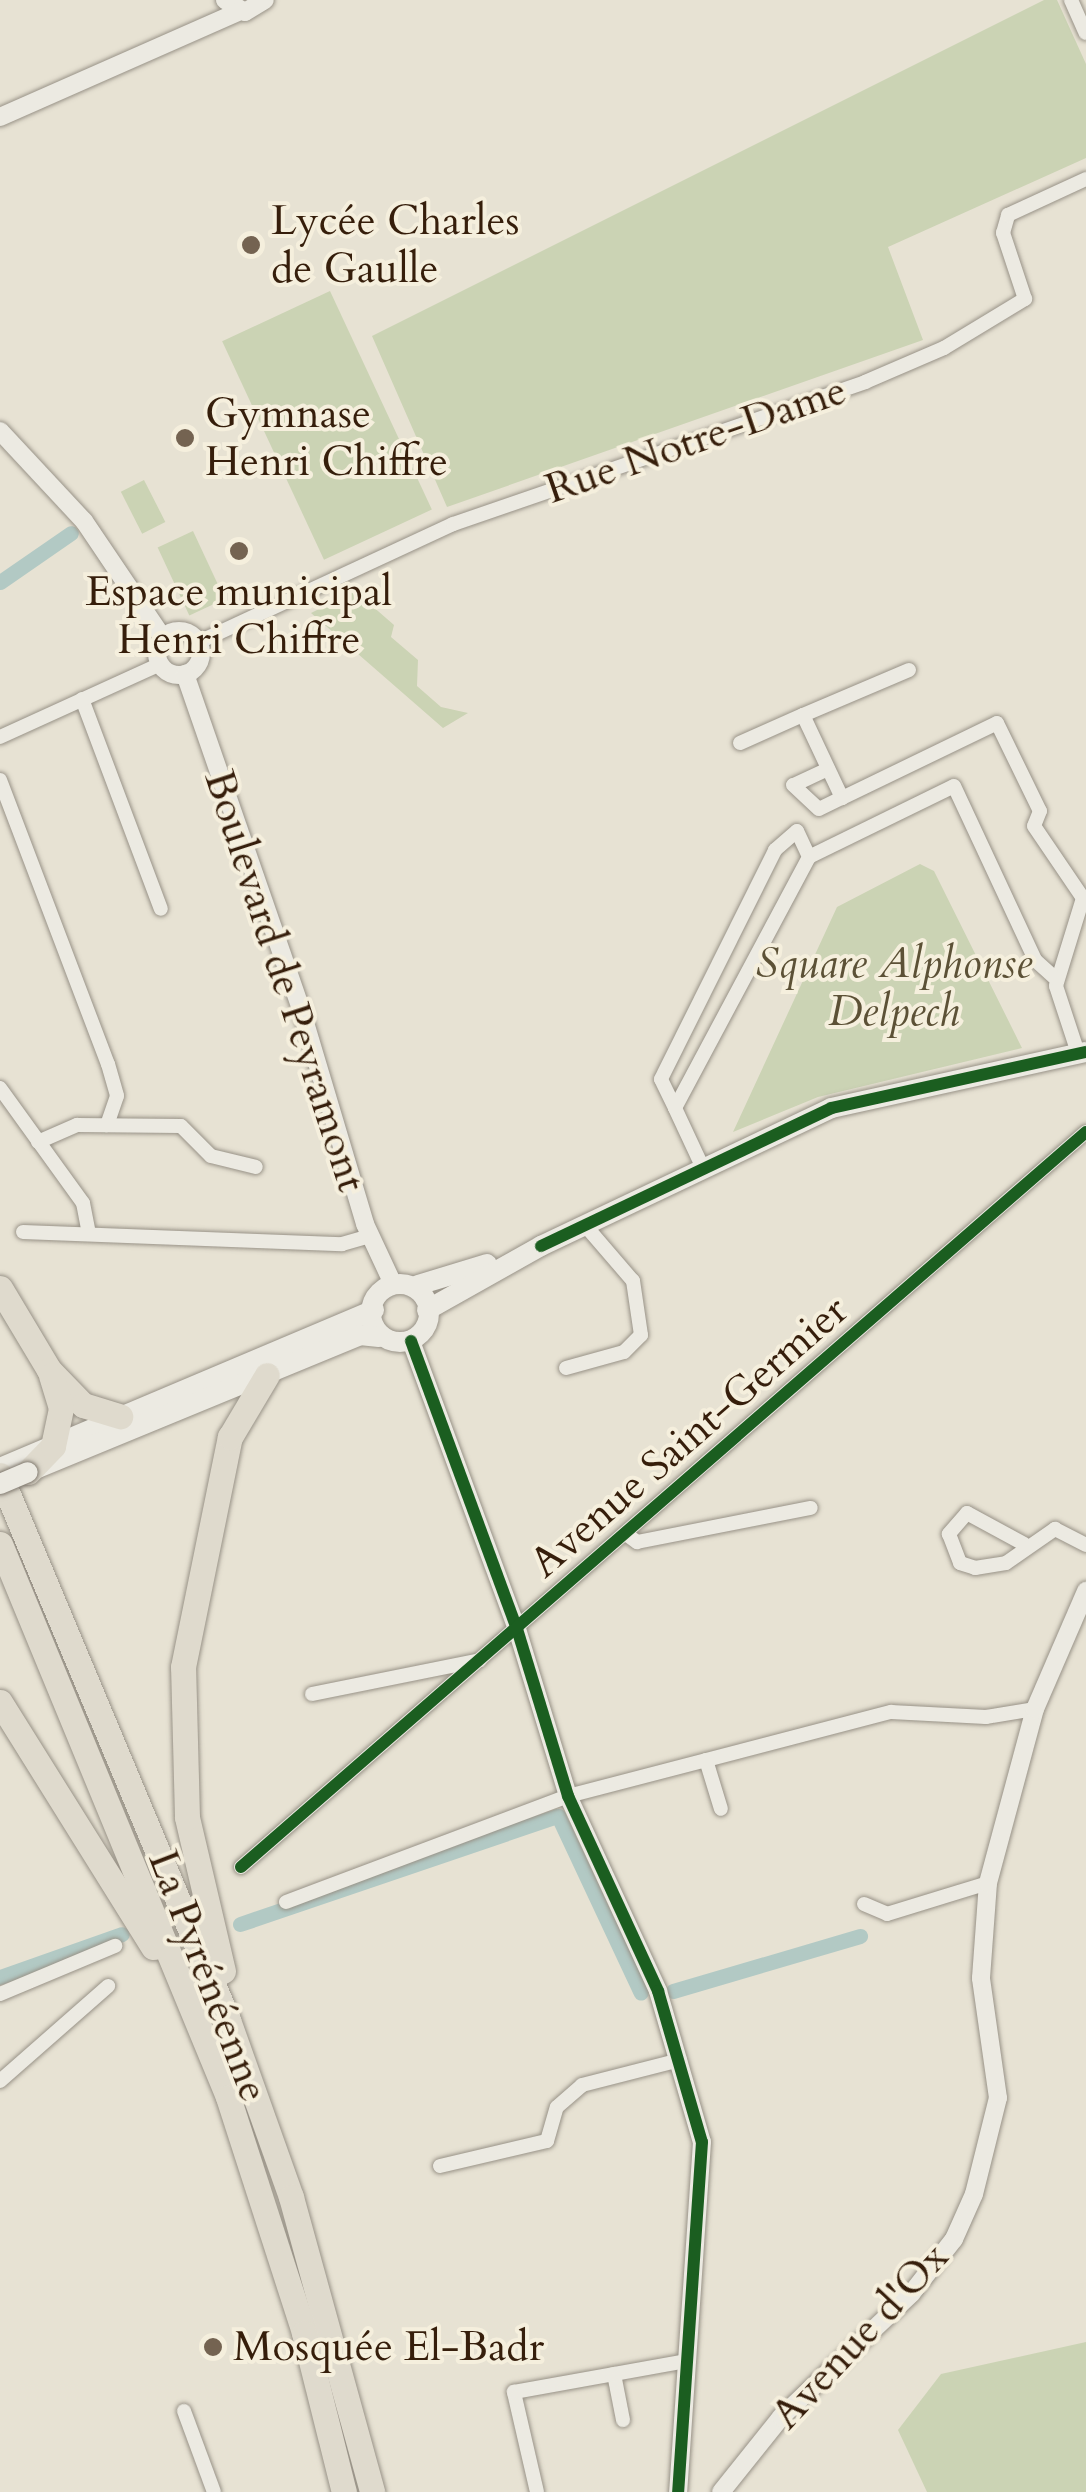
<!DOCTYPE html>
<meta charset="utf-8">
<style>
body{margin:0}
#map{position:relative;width:1086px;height:2492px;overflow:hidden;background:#e7e2d3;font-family:Cardo,serif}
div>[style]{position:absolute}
.green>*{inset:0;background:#cbd3b4;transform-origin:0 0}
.canal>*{height:15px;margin:-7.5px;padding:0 7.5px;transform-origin:7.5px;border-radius:7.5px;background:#b2c9c4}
.roads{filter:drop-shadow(0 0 2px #989287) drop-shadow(0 0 2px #989287)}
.minor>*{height:14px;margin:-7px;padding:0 7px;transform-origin:7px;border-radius:7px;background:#eceae2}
.tertiary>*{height:18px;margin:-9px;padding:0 9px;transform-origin:9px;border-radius:9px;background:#eceae2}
.tertiary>.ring{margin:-9px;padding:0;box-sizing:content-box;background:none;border:18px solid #eceae2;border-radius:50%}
.secondary>*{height:20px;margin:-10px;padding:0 10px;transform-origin:10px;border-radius:10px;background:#eceae2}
.secondary>.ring{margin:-10px;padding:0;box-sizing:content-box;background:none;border:20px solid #eceae2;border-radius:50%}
.motorway>*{height:25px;margin:-12.5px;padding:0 12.5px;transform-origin:12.5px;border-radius:12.5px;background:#dfdacd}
.bridges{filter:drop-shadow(0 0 2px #7e776d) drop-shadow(0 0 2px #7e776d)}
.secondary-bridge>*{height:20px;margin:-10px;padding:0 10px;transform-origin:10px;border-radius:10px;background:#eceae2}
.cycleway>*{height:12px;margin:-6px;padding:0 6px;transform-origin:6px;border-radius:6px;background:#1b5e20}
.dots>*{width:28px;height:28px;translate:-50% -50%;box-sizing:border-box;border:5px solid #f5efdd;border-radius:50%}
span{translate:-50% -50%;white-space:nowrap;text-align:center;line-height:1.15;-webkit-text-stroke:8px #f5efdd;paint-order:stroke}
.poi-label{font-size:42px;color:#361e0b}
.left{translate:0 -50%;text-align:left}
.street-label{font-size:42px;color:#361e0b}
.park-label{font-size:42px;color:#5c5136;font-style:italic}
</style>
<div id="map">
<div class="green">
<i style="clip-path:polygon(1044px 0,1057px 0,1086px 64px,1086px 158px,888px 247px,923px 340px,447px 507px,372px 336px)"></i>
<i style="left:330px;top:291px;width:241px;height:119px;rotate:65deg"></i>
<i style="left:144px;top:480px;width:47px;height:26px;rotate:63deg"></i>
<i style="left:193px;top:531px;width:75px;height:39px;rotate:65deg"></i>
<i style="clip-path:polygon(355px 591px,394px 625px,391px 637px,418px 660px,417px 686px,441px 707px,468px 713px,443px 728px,311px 613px)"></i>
<i style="clip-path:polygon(920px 864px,934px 871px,1022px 1048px,818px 1097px,733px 1132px,837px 907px)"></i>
<i style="clip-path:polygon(1086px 2342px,1086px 2492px,927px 2492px,898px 2430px,941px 2374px)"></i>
</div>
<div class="canal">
<i style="left:0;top:582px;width:86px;rotate:-34.6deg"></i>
<i style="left:240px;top:1924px;width:336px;rotate:-18.8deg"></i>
<i style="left:558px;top:1816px;width:195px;rotate:64.9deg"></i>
<i style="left:0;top:1977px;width:129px;rotate:-19.4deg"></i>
<i style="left:673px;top:1991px;width:195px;rotate:-16.4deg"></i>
</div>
<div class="roads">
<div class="minor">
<i style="left:1071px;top:0;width:36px;rotate:66deg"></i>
<i style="left:199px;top:642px;width:280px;rotate:-24.9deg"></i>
<i style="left:453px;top:524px;width:436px;rotate:-19deg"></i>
<i style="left:865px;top:382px;width:86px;rotate:-23.3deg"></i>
<i style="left:944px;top:348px;width:95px;rotate:-31.2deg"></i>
<i style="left:1025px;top:299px;width:70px;rotate:-108.4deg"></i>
<i style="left:1003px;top:233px;width:19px;rotate:-74deg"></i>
<i style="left:1008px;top:215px;width:86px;rotate:-24.8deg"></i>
<i style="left:909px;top:670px;width:115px;rotate:157deg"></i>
<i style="left:803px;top:715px;width:92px;rotate:64.8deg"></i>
<i style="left:842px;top:798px;width:172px;rotate:-25.8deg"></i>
<i style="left:997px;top:723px;width:98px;rotate:64deg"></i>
<i style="left:1040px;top:811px;width:16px;rotate:112deg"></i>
<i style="left:1034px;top:826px;width:87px;rotate:55.8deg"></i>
<i style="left:1083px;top:898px;width:92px;rotate:107.1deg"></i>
<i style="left:1056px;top:986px;width:71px;rotate:71.8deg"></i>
<i style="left:82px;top:699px;width:224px;rotate:69.4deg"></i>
<i style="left:0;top:737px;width:176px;rotate:-24.5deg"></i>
<i style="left:740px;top:743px;width:69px;rotate:-24deg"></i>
<i style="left:828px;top:769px;width:38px;rotate:155deg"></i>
<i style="left:793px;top:785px;width:35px;rotate:43deg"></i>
<i style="left:819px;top:809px;width:25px;rotate:-26deg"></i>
<i style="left:0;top:780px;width:304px;rotate:69.2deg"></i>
<i style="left:108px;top:1064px;width:33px;rotate:74deg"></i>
<i style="left:117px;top:1096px;width:31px;rotate:109deg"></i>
<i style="left:0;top:1088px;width:142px;rotate:54.2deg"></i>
<i style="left:83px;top:1203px;width:31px;rotate:79deg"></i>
<i style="left:675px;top:1108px;width:32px;rotate:-116deg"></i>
<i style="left:661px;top:1079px;width:256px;rotate:-63.5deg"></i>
<i style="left:775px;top:850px;width:29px;rotate:-41deg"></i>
<i style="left:797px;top:831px;width:29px;rotate:65deg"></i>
<i style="left:38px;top:1142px;width:43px;rotate:-23.6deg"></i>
<i style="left:77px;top:1125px;width:104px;rotate:0.6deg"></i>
<i style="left:181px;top:1126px;width:42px;rotate:45deg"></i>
<i style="left:211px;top:1156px;width:46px;rotate:13.7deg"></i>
<i style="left:702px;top:1166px;width:64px;rotate:-115deg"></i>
<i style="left:675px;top:1108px;width:285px;rotate:-61.9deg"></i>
<i style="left:809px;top:857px;width:161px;rotate:-26.1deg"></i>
<i style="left:954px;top:786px;width:192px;rotate:65deg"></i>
<i style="left:1035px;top:960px;width:28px;rotate:42deg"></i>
<i style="left:23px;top:1232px;width:319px;rotate:2.2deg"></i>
<i style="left:342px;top:1244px;width:29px;rotate:-16deg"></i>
<i style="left:566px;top:1368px;width:60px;rotate:-15.4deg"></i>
<i style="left:624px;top:1352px;width:24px;rotate:-45deg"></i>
<i style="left:641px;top:1335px;width:55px;rotate:-98.4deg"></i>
<i style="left:633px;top:1281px;width:75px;rotate:-130.7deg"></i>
<i style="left:626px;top:1534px;width:14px;rotate:36deg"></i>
<i style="left:637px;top:1542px;width:177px;rotate:-11.1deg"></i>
<i style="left:1024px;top:1544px;width:65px;rotate:-151.5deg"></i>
<i style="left:967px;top:1513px;width:28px;rotate:131deg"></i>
<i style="left:949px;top:1534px;width:31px;rotate:69deg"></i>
<i style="left:960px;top:1563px;width:16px;rotate:18deg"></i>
<i style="left:975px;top:1568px;width:31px;rotate:-9deg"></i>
<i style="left:1006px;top:1563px;width:60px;rotate:-34.8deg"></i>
<i style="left:1055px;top:1529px;width:35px;rotate:27deg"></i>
<i style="left:312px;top:1694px;width:171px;rotate:-11.4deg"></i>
<i style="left:706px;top:1760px;width:51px;rotate:73deg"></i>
<i style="left:241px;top:1867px;width:1120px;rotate:-41.02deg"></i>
<i style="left:286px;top:1902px;width:301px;rotate:-20.6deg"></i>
<i style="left:568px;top:1796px;width:334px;rotate:-14.6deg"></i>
<i style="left:891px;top:1712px;width:95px;rotate:3deg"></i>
<i style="left:986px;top:1717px;width:50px;rotate:-9.3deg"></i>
<i style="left:864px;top:1904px;width:25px;rotate:23deg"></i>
<i style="left:887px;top:1914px;width:106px;rotate:-17.1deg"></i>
<i style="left:0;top:1994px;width:125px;rotate:-22.7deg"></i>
<i style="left:0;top:2081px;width:144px;rotate:-41.3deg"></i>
<i style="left:440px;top:2166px;width:110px;rotate:-13.2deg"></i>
<i style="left:547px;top:2141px;width:35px;rotate:-74deg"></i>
<i style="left:557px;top:2107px;width:33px;rotate:-41deg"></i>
<i style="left:582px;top:2085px;width:101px;rotate:-14.3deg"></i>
<i style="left:614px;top:2374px;width:47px;rotate:78.9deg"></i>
<i style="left:184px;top:2411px;width:86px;rotate:69.7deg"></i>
<i style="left:537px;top:2492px;width:103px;rotate:-103deg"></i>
<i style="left:514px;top:2392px;width:176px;rotate:-10.2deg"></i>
</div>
<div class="tertiary">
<i style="left:225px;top:0;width:23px;rotate:31deg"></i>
<i style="left:245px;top:12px;width:23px;rotate:-31deg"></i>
<i style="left:0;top:117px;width:262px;rotate:-23.8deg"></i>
<i style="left:0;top:431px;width:123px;rotate:47deg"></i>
<i style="left:84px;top:521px;width:141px;rotate:56deg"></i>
<i class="ring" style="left:157px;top:631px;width:26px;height:26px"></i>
<i style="left:185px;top:674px;width:355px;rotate:70.9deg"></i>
<i style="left:301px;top:1009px;width:224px;rotate:73.4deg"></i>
<i style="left:365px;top:1224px;width:66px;rotate:65deg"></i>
<i style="left:411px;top:1341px;width:307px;rotate:69.8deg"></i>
<i style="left:517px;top:1629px;width:175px;rotate:73deg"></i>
<i style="left:568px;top:1796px;width:215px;rotate:65.2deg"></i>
<i style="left:658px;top:1991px;width:157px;rotate:73.8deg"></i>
<i style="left:702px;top:2142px;width:351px;rotate:93.9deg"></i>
<i style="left:721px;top:2492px;width:96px;rotate:-51.3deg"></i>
<i style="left:781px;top:2417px;width:179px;rotate:-43.4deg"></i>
<i style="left:911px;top:2294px;width:70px;rotate:-52deg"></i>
<i style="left:954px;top:2239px;width:49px;rotate:-66deg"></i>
<i style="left:974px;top:2194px;width:99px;rotate:-76deg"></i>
<i style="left:998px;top:2098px;width:121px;rotate:-98.1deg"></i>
<i style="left:981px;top:1978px;width:95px;rotate:-85.8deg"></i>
<i style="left:988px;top:1883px;width:180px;rotate:-74.9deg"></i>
<i style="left:1035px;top:1709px;width:129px;rotate:-66.6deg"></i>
</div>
<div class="secondary">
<i class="ring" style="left:371px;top:1284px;width:38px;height:38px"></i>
<i style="left:418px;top:1285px;width:72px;rotate:-16.9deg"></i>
<i style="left:427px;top:1310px;width:131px;rotate:-29.3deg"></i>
<i style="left:541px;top:1246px;width:321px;rotate:-25.4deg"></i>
<i style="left:831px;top:1108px;width:261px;rotate:-12.4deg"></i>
<i style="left:0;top:1468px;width:406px;rotate:-22.9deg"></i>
<i style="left:28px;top:1472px;width:359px;rotate:-22.4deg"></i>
<i style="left:360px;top:1335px;width:19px;rotate:6deg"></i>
</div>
<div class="motorway">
<i style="left:0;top:1288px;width:96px;rotate:59.1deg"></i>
<i style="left:49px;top:1370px;width:49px;rotate:45.8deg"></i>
<i style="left:83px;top:1405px;width:39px;rotate:17deg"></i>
<i style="left:28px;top:1472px;width:36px;rotate:-46deg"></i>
<i style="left:53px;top:1446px;width:39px;rotate:-78deg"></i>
<i style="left:61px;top:1408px;width:34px;rotate:-107deg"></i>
<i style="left:0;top:1475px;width:591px;rotate:67.3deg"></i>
<i style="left:228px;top:2020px;width:188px;rotate:70.4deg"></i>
<i style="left:291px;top:2197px;width:306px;rotate:74.6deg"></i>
<i style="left:0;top:1544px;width:598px;rotate:67.59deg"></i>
<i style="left:228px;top:2097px;width:248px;rotate:72.1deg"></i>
<i style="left:304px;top:2333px;width:164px;rotate:75.9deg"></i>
<i style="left:0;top:1702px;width:289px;rotate:58deg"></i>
<i style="left:223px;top:1971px;width:158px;rotate:-103.2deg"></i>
<i style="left:187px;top:1817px;width:150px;rotate:-91.5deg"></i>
<i style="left:183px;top:1667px;width:235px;rotate:-78.5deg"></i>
<i style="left:230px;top:1437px;width:72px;rotate:-59.2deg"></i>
</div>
</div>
<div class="bridges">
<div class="secondary-bridge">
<i style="left:0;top:1484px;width:30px;rotate:-23deg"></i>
</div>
</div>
<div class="cycleway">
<i style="left:541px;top:1246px;width:321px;rotate:-25.4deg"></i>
<i style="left:831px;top:1108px;width:261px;rotate:-12.4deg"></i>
<i style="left:411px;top:1341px;width:307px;rotate:69.8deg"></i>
<i style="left:517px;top:1629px;width:175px;rotate:73deg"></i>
<i style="left:568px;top:1796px;width:215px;rotate:65.2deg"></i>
<i style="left:658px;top:1991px;width:157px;rotate:73.8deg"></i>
<i style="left:702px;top:2142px;width:351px;rotate:93.9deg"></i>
<i style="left:241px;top:1867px;width:1120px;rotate:-41.02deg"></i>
</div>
<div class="dots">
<i style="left:251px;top:245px;background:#746351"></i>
<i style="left:185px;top:438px;background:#746351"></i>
<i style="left:239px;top:551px;background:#746351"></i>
<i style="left:213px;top:2347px;background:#746351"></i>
</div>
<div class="poi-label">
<span class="left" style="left:271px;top:245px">Lycée Charles<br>de Gaulle</span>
<span class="left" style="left:205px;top:438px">Gymnase<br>Henri Chiffre</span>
<span style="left:239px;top:616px">Espace municipal<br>Henri Chiffre</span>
<span class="left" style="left:233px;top:2347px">Mosquée El-Badr</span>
</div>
<div class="street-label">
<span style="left:696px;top:440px;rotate:-19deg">Rue Notre-Dame</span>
<span style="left:285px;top:981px;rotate:72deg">Boulevard de Peyramont</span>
<span style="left:689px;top:1437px;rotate:-41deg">Avenue Saint-Germier</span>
<span style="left:208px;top:1976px;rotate:69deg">La Pyrénéenne</span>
<span style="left:860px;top:2336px;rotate:-47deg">Avenue d'Ox</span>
</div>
<div class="park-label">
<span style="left:894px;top:988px">Square Alphonse<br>Delpech</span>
</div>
</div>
